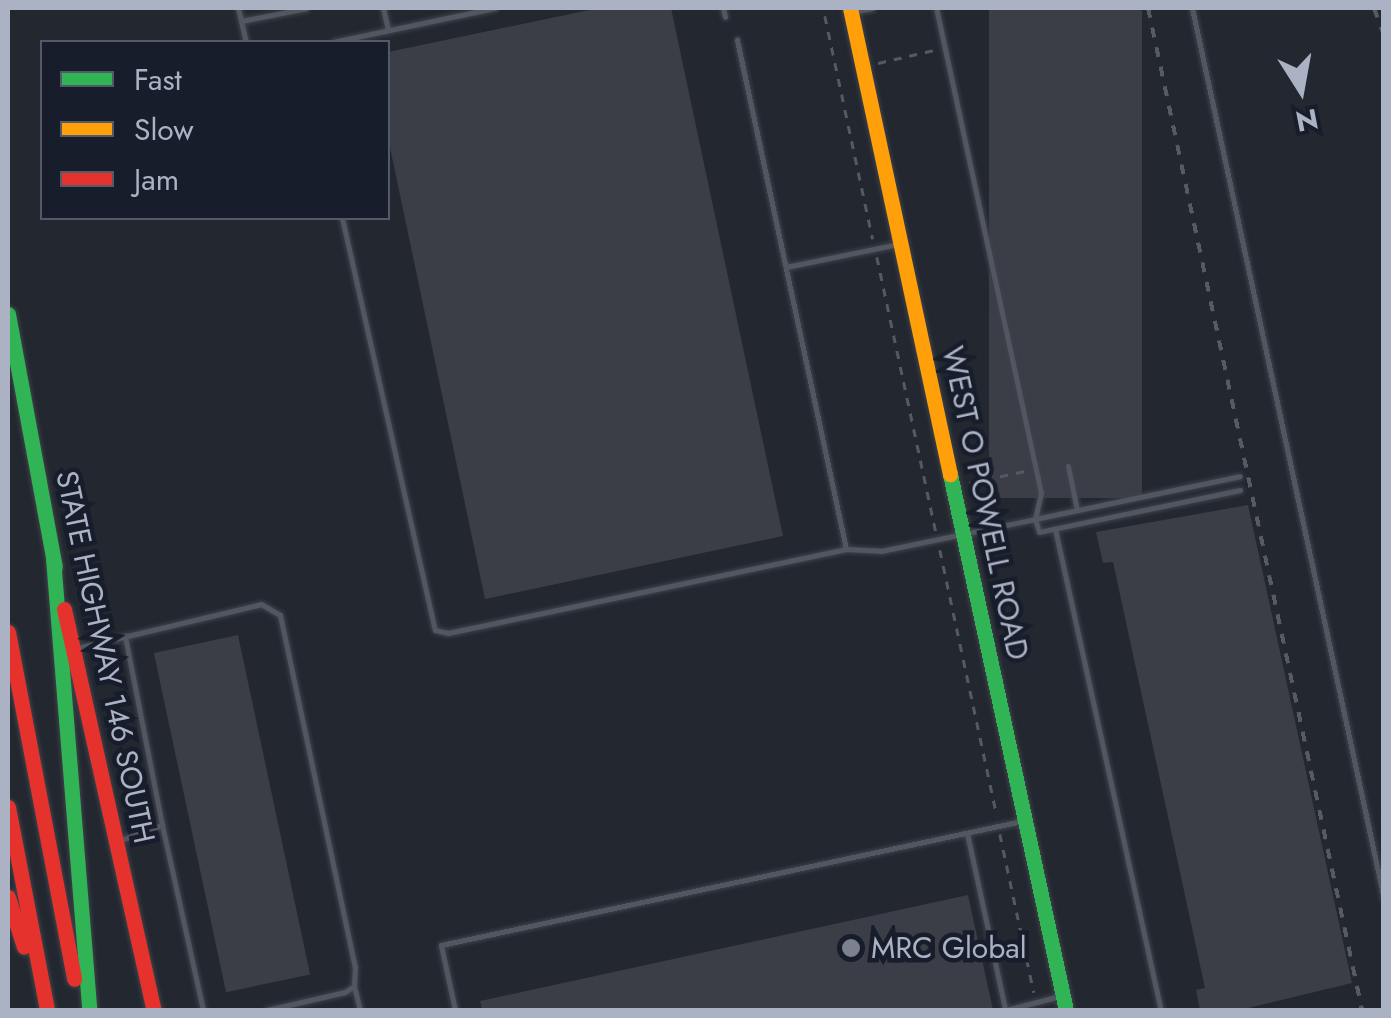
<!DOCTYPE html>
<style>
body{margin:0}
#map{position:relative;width:1391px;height:1018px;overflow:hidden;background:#232730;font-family:Jost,sans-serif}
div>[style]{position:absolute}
.building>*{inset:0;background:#3b3e47;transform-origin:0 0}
.path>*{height:2.5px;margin-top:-1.25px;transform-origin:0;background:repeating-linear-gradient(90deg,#545a62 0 8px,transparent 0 16px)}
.roads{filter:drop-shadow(0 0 2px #3e4249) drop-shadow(0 0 2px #3e4249)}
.lane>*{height:5px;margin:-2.5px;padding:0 2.5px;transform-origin:2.5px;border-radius:2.5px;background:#525660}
.fast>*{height:15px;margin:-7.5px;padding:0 7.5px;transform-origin:7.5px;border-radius:7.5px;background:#30b455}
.slow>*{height:15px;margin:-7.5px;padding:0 7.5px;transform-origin:7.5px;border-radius:7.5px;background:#ff9f0a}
.jam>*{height:15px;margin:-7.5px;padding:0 7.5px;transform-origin:7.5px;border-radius:7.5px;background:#e5322d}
.rail>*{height:4px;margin-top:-2px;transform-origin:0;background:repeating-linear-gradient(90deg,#565a62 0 10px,transparent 0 20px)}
.dots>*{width:28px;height:28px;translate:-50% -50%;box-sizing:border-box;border:5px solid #171d2b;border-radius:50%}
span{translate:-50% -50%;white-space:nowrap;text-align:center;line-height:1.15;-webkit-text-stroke:9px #171d2b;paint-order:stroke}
.street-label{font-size:30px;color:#aab2c4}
.poi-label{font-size:30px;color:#aab2c4}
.left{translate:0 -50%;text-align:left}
.frame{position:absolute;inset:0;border:10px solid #aab2c4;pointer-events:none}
.legend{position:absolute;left:40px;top:40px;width:350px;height:180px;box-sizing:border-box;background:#171d2b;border:2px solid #525968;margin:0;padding:12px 18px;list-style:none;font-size:30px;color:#aab2c4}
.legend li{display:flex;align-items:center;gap:20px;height:50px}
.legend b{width:50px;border:2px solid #525968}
.north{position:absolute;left:1251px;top:40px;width:100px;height:100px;-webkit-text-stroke:8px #171d2b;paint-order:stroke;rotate:169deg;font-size:28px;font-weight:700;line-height:40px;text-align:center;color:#aab2c4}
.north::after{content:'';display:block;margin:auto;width:35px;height:45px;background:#aab2c4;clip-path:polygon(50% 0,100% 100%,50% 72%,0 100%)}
</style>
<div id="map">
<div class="building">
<i style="clip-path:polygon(599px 8px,671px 8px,783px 536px,485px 599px,388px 138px,388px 52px)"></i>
<i style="left:989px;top:8px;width:153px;height:490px"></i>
<i style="clip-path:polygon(1248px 505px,1352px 983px,1240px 1010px,1200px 1010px,1196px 990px,1205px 988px,1113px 562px,1103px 563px,1096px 532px)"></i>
<i style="left:238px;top:635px;width:347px;height:86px;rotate:78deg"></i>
<i style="clip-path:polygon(968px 895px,993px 1010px,482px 1010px,480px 1001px)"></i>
</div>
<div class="path">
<i style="left:825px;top:16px;width:228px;rotate:77.9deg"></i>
<i style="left:878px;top:63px;width:62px;rotate:-13.1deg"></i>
<i style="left:877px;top:257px;width:281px;rotate:77.9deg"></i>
<i style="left:969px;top:483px;width:61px;rotate:-12.2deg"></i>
<i style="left:940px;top:550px;width:272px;rotate:77.9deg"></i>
<i style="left:1000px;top:834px;width:162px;rotate:77.9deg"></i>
</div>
<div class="roads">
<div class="lane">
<i style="left:238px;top:8px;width:35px;rotate:77deg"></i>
<i style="left:383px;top:8px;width:23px;rotate:77deg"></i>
<i style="left:723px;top:8px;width:9px;rotate:77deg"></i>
<i style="left:1192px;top:8px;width:911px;rotate:77.84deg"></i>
<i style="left:852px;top:12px;width:21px;rotate:-11deg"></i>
<i style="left:241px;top:21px;width:67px;rotate:-11.1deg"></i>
<i style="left:333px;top:42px;width:166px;rotate:-11.9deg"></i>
<i style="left:342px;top:218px;width:422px;rotate:77.3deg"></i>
<i style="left:435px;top:630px;width:13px;rotate:13deg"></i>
<i style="left:448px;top:633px;width:407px;rotate:-11.9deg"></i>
<i style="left:846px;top:549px;width:521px;rotate:-102.09deg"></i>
<i style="left:786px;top:267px;width:114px;rotate:-11.6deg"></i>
<i style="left:1068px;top:466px;width:45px;rotate:78.4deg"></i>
<i style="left:1240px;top:490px;width:205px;rotate:168.2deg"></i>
<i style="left:1039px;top:532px;width:14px;rotate:-107deg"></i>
<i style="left:1035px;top:519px;width:209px;rotate:-11.8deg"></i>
<i style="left:1055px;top:529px;width:493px;rotate:77.6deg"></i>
<i style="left:846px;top:549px;width:35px;rotate:3deg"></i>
<i style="left:881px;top:551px;width:157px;rotate:-11.7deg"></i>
<i style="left:1035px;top:519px;width:27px;rotate:-77deg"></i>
<i style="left:1041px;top:493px;width:496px;rotate:-102.2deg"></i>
<i style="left:77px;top:648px;width:189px;rotate:-13.4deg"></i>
<i style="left:261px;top:604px;width:22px;rotate:30deg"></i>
<i style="left:280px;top:615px;width:360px;rotate:78deg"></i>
<i style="left:355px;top:967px;width:19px;rotate:93deg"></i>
<i style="left:354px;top:986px;width:11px;rotate:146deg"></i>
<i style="left:345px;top:992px;width:80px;rotate:167deg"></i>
<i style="left:162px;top:825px;width:189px;rotate:77.5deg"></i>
<i style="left:967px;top:833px;width:180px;rotate:77.8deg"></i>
<i style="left:121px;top:840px;width:44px;rotate:-20.1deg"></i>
<i style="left:162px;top:825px;width:193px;rotate:-101.1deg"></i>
<i style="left:354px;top:986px;width:25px;rotate:76deg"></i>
<i style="left:455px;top:1010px;width:66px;rotate:-102.2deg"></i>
<i style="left:441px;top:945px;width:594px;rotate:-12.05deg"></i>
<i style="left:1006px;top:1010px;width:56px;rotate:-14.5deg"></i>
</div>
<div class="fast">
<i style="left:8px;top:314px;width:257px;rotate:79.5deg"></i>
<i style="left:950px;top:474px;width:548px;rotate:77.79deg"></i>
<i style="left:53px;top:558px;width:453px;rotate:85.4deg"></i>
</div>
<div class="slow">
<i style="left:850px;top:8px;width:477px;rotate:77.9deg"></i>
</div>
<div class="jam">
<i style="left:64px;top:609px;width:411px;rotate:77.4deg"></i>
<i style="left:8px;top:632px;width:353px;rotate:79.2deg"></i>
<i style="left:8px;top:807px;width:207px;rotate:79.1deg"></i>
<i style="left:8px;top:897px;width:52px;rotate:72.3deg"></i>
</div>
</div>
<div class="rail">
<i style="left:1148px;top:8px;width:1025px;rotate:77.94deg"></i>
<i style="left:1374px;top:8px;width:29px;rotate:70deg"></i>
</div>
<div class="dots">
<i style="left:851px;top:948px;background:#7b8190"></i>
</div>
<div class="street-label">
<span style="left:985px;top:503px;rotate:78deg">WEST O POWELL ROAD</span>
<span style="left:105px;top:657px;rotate:78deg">STATE HIGHWAY 146 SOUTH</span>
</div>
<div class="poi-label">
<span class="left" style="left:871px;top:948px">MRC Global</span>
</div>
<div class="frame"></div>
<ul class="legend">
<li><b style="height:12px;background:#30b455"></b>Fast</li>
<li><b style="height:12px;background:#ff9f0a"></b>Slow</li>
<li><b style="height:12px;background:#e5322d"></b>Jam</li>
</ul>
<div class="north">N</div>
</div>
